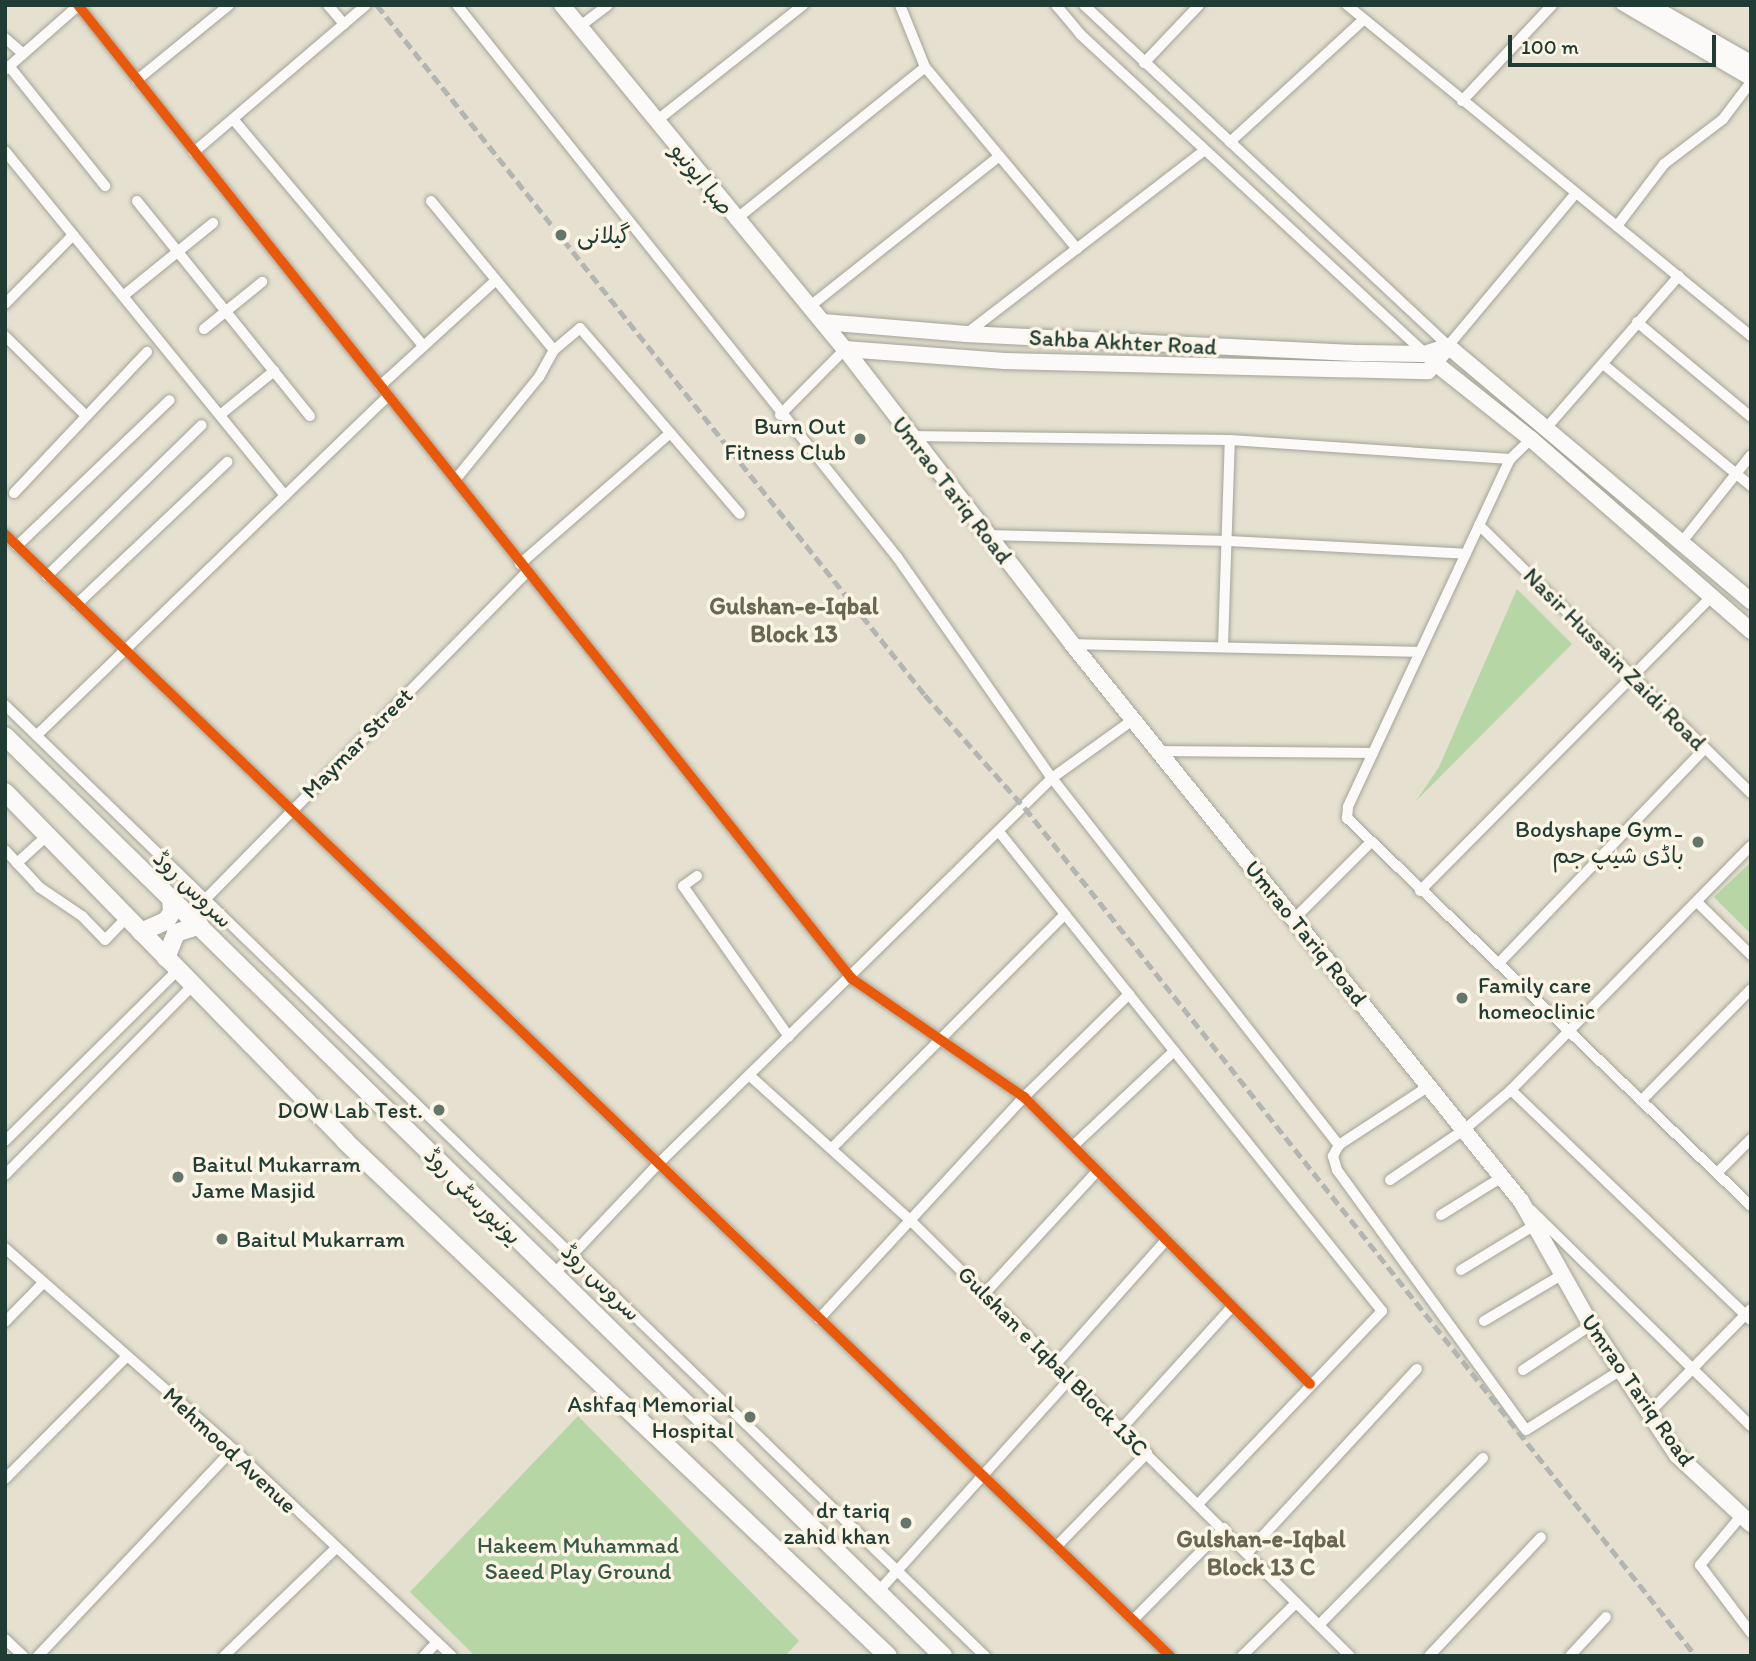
<!DOCTYPE html>
<meta charset="utf-8">
<style>
body{margin:0}
#map{position:relative;width:1756px;height:1661px;overflow:hidden;background:#e5e0cf;font-family:Itim,"Playpen Sans Arabic",sans-serif}
div>[style]{position:absolute}
.green>*{inset:0;background:#b7d6a5}
.roads{filter:drop-shadow(0 0 2px #a3a499) drop-shadow(0 0 2px #a3a499)}
.street>*{height:10px;margin:-5px;padding:0 5px;transform-origin:5px;border-radius:5px;background:#fbfaf8}
.secondary>*{height:16px;margin:-8px;padding:0 8px;transform-origin:8px;border-radius:8px;background:#fbfaf8}
.primary>*{height:18px;margin:-9px;padding:0 9px;transform-origin:9px;border-radius:9px;background:#fbfaf8}
.highway>*{height:21px;margin:-10.5px;padding:0 10.5px;transform-origin:10.5px;border-radius:10.5px;background:#fbfaf8}
.rail>*{height:4.5px;margin-top:-2.25px;transform-origin:0;background:repeating-linear-gradient(90deg,#b2b5b1 0 10px,transparent 0 15px)}
.cycleway>*{height:10px;margin:-5px;padding:0 5px;transform-origin:5px;border-radius:5px;background:#e8590c}
.dots>*{width:19px;height:19px;translate:-50% -50%;box-sizing:border-box;border:4px solid #fcf5e5;border-radius:50%}
span{translate:-50% -50%;white-space:nowrap;text-align:center;line-height:1.15;-webkit-text-stroke:7px #fcf5e5;paint-order:stroke}
.street-label{font-size:23px;color:#1f3d34}
.poi-label{font-size:23px;color:#1f3d34}
.left{translate:0 -50%;text-align:left}
.right{translate:-100% -50%;text-align:right}
.park-label{font-size:23px;color:#365a44}
.neighbourhood-label{font-size:24px;color:#696652;font-weight:700}
.frame{position:absolute;inset:0;border:7px solid #1f3d34;pointer-events:none}
.scale{position:absolute;left:1508px;top:35px;width:208px;height:32px;box-sizing:border-box;border:4px solid #1f3d34;border-top:0;padding-left:9px;font-size:21px;line-height:24px;white-space:nowrap;color:#1f3d34;-webkit-text-stroke:5px #fcf5e5;paint-order:stroke}
</style>
<div id="map">
<div class="green">
<i style="clip-path:polygon(1517px 589px,1572px 644px,1416px 801px,1439px 767px)"></i>
<i style="clip-path:polygon(1751px 862px,1751px 934px,1714px 897px)"></i>
<i style="clip-path:polygon(578px 1416px,799px 1641px,785px 1656px,475px 1656px,410px 1592px)"></i>
</div>
<div class="roads">
<div class="street">
<i style="left:78px;top:5px;width:1244px;rotate:51.53deg"></i>
<i style="left:852px;top:979px;width:209px;rotate:34.5deg"></i>
<i style="left:1024px;top:1097px;width:405px;rotate:45.1deg"></i>
<i style="left:328px;top:5px;width:25px;rotate:50deg"></i>
<i style="left:457px;top:5px;width:706px;rotate:51.44deg"></i>
<i style="left:897px;top:557px;width:270px;rotate:55deg"></i>
<i style="left:1052px;top:778px;width:466px;rotate:52deg"></i>
<i style="left:900px;top:5px;width:67px;rotate:68deg"></i>
<i style="left:925px;top:67px;width:237px;rotate:50.1deg"></i>
<i style="left:1056px;top:5px;width:38px;rotate:50deg"></i>
<i style="left:1080px;top:34px;width:471px;rotate:42.8deg"></i>
<i style="left:1084px;top:5px;width:499px;rotate:43.1deg"></i>
<i style="left:1448px;top:346px;width:199px;rotate:-50.1deg"></i>
<i style="left:1347px;top:5px;width:522px;rotate:39.33deg"></i>
<i style="left:1621px;top:5px;width:151px;rotate:30.3deg"></i>
<i style="left:579px;top:27px;width:36px;rotate:-37deg"></i>
<i style="left:5px;top:38px;width:23px;rotate:41deg"></i>
<i style="left:1144px;top:63px;width:80px;rotate:-46.5deg"></i>
<i style="left:9px;top:66px;width:154px;rotate:51.3deg"></i>
<i style="left:5px;top:70px;width:98px;rotate:-41.3deg"></i>
<i style="left:137px;top:80px;width:119px;rotate:-39.2deg"></i>
<i style="left:1462px;top:101px;width:132px;rotate:-46.8deg"></i>
<i style="left:233px;top:119px;width:294px;rotate:50deg"></i>
<i style="left:655px;top:122px;width:189px;rotate:-38.3deg"></i>
<i style="left:1230px;top:142px;width:180px;rotate:-42.5deg"></i>
<i style="left:5px;top:151px;width:444px;rotate:50.9deg"></i>
<i style="left:194px;top:152px;width:226px;rotate:-40.5deg"></i>
<i style="left:137px;top:201px;width:276px;rotate:51.2deg"></i>
<i style="left:431px;top:201px;width:193px;rotate:50.5deg"></i>
<i style="left:735px;top:220px;width:244px;rotate:-38.8deg"></i>
<i style="left:1617px;top:226px;width:78px;rotate:-52.8deg"></i>
<i style="left:1664px;top:164px;width:74px;rotate:-37.3deg"></i>
<i style="left:1723px;top:119px;width:46px;rotate:-52.9deg"></i>
<i style="left:123px;top:296px;width:116px;rotate:-39deg"></i>
<i style="left:5px;top:304px;width:97px;rotate:-45.4deg"></i>
<i style="left:809px;top:307px;width:240px;rotate:-38.4deg"></i>
<i style="left:1637px;top:322px;width:148px;rotate:39.8deg"></i>
<i style="left:204px;top:329px;width:75px;rotate:-39deg"></i>
<i style="left:966px;top:334px;width:300px;rotate:-37.6deg"></i>
<i style="left:5px;top:336px;width:114px;rotate:44.6deg"></i>
<i style="left:1603px;top:364px;width:192px;rotate:39.5deg"></i>
<i style="left:380px;top:386px;width:154px;rotate:-42.4deg"></i>
<i style="left:220px;top:415px;width:70px;rotate:-39.2deg"></i>
<i style="left:780px;top:415px;width:93px;rotate:-45.4deg"></i>
<i style="left:1548px;top:426px;width:199px;rotate:-48.9deg"></i>
<i style="left:908px;top:436px;width:322px;rotate:0.7deg"></i>
<i style="left:1230px;top:440px;width:281px;rotate:3.9deg"></i>
<i style="left:1531px;top:439px;width:29px;rotate:136deg"></i>
<i style="left:1510px;top:459px;width:384px;rotate:115deg"></i>
<i style="left:1348px;top:807px;width:11px;rotate:95deg"></i>
<i style="left:1347px;top:818px;width:560px;rotate:43.84deg"></i>
<i style="left:455px;top:480px;width:133px;rotate:-50.8deg"></i>
<i style="left:539px;top:377px;width:31px;rotate:-61deg"></i>
<i style="left:554px;top:350px;width:34px;rotate:-40deg"></i>
<i style="left:580px;top:328px;width:245px;rotate:49.3deg"></i>
<i style="left:14px;top:493px;width:194px;rotate:-46.7deg"></i>
<i style="left:1479px;top:525px;width:382px;rotate:44.6deg"></i>
<i style="left:5px;top:534px;width:1617px;rotate:43.92deg"></i>
<i style="left:987px;top:535px;width:242px;rotate:1.4deg"></i>
<i style="left:1229px;top:541px;width:237px;rotate:3.1deg"></i>
<i style="left:1681px;top:543px;width:112px;rotate:-51.5deg"></i>
<i style="left:17px;top:546px;width:211px;rotate:-43.7deg"></i>
<i style="left:520px;top:564px;width:199px;rotate:-41.1deg"></i>
<i style="left:47px;top:576px;width:216px;rotate:-44.3deg"></i>
<i style="left:77px;top:604px;width:207px;rotate:-43.4deg"></i>
<i style="left:1072px;top:644px;width:348px;rotate:1.3deg"></i>
<i style="left:1223px;top:646px;width:206px;rotate:-88.1deg"></i>
<i style="left:5px;top:705px;width:1366px;rotate:44.14deg"></i>
<i style="left:37px;top:735px;width:488px;rotate:-44deg"></i>
<i style="left:1160px;top:751px;width:213px;rotate:0.5deg"></i>
<i style="left:1000px;top:833px;width:612px;rotate:51.37deg"></i>
<i style="left:1382px;top:1311px;width:267px;rotate:133.6deg"></i>
<i style="left:5px;top:850px;width:18px;rotate:47deg"></i>
<i style="left:17px;top:863px;width:43px;rotate:-42.2deg"></i>
<i style="left:17px;top:863px;width:33px;rotate:47deg"></i>
<i style="left:39px;top:887px;width:52px;rotate:34deg"></i>
<i style="left:82px;top:916px;width:33px;rotate:46deg"></i>
<i style="left:105px;top:940px;width:32px;rotate:-46deg"></i>
<i style="left:697px;top:876px;width:17px;rotate:144deg"></i>
<i style="left:683px;top:886px;width:184px;rotate:54.9deg"></i>
<i style="left:1420px;top:891px;width:414px;rotate:-45.3deg"></i>
<i style="left:1697px;top:902px;width:76px;rotate:44.5deg"></i>
<i style="left:190px;top:915px;width:481px;rotate:-45.5deg"></i>
<i style="left:1295px;top:918px;width:105px;rotate:-45deg"></i>
<i style="left:1498px;top:964px;width:299px;rotate:-46.2deg"></i>
<i style="left:749px;top:1075px;width:217px;rotate:42deg"></i>
<i style="left:910px;top:1220px;width:619px;rotate:44.74deg"></i>
<i style="left:1429px;top:1086px;width:108px;rotate:146.8deg"></i>
<i style="left:1339px;top:1145px;width:13px;rotate:119deg"></i>
<i style="left:1333px;top:1156px;width:15px;rotate:74deg"></i>
<i style="left:1337px;top:1170px;width:321px;rotate:54deg"></i>
<i style="left:1526px;top:1430px;width:112px;rotate:-32.3deg"></i>
<i style="left:1511px;top:1090px;width:332px;rotate:43.8deg"></i>
<i style="left:1641px;top:1101px;width:157px;rotate:-45.5deg"></i>
<i style="left:5px;top:1141px;width:243px;rotate:-44.7deg"></i>
<i style="left:1073px;top:1146px;width:139px;rotate:-43.2deg"></i>
<i style="left:832px;top:1148px;width:330px;rotate:-45.1deg"></i>
<i style="left:1717px;top:1173px;width:48px;rotate:-45deg"></i>
<i style="left:5px;top:1175px;width:267px;rotate:-45.3deg"></i>
<i style="left:1390px;top:1180px;width:91px;rotate:-34.2deg"></i>
<i style="left:1465px;top:1129px;width:60px;rotate:-40.3deg"></i>
<i style="left:1511px;top:1090px;width:342px;rotate:-45.5deg"></i>
<i style="left:1531px;top:1210px;width:308px;rotate:44.5deg"></i>
<i style="left:1441px;top:1215px;width:72px;rotate:-31.9deg"></i>
<i style="left:5px;top:1248px;width:304px;rotate:41.4deg"></i>
<i style="left:233px;top:1449px;width:301px;rotate:43.4deg"></i>
<i style="left:1461px;top:1270px;width:87px;rotate:-31.3deg"></i>
<i style="left:553px;top:1275px;width:153px;rotate:-46.6deg"></i>
<i style="left:658px;top:1164px;width:552px;rotate:-44.41deg"></i>
<i style="left:1052px;top:778px;width:101px;rotate:-35.7deg"></i>
<i style="left:985px;top:1293px;width:166px;rotate:-47.4deg"></i>
<i style="left:819px;top:1319px;width:302px;rotate:-47.3deg"></i>
<i style="left:1024px;top:1097px;width:147px;rotate:-44.4deg"></i>
<i style="left:1484px;top:1321px;width:92px;rotate:-30.7deg"></i>
<i style="left:5px;top:1322px;width:54px;rotate:-45.7deg"></i>
<i style="left:1056px;top:1364px;width:166px;rotate:-48.4deg"></i>
<i style="left:1523px;top:1370px;width:82px;rotate:-33.5deg"></i>
<i style="left:1649px;top:1413px;width:146px;rotate:-45.6deg"></i>
<i style="left:1122px;top:1428px;width:162px;rotate:-47.8deg"></i>
<i style="left:5px;top:1479px;width:173px;rotate:-45.2deg"></i>
<i style="left:1741px;top:1516px;width:64px;rotate:129.9deg"></i>
<i style="left:1700px;top:1565px;width:85px;rotate:53.1deg"></i>
<i style="left:1056px;top:1547px;width:131px;rotate:-45.9deg"></i>
<i style="left:1248px;top:1552px;width:249px;rotate:-47.3deg"></i>
<i style="left:878px;top:1592px;width:288px;rotate:-48deg"></i>
<i style="left:1134px;top:1619px;width:128px;rotate:-45.3deg"></i>
<i style="left:1319px;top:1625px;width:234px;rotate:-45.5deg"></i>
<i style="left:5px;top:1639px;width:25px;rotate:43deg"></i>
<i style="left:38px;top:1656px;width:284px;rotate:-46.7deg"></i>
<i style="left:224px;top:1656px;width:154px;rotate:-43.9deg"></i>
<i style="left:424px;top:1656px;width:19px;rotate:-47deg"></i>
<i style="left:1242px;top:1656px;width:76px;rotate:-44.5deg"></i>
<i style="left:1429px;top:1656px;width:163px;rotate:-46.7deg"></i>
<i style="left:1570px;top:1656px;width:53px;rotate:-47.3deg"></i>
</div>
<div class="secondary">
<i style="left:562px;top:5px;width:445px;rotate:50.6deg"></i>
<i style="left:845px;top:349px;width:372px;rotate:52.4deg"></i>
<i style="left:1072px;top:644px;width:715px;rotate:51.13deg"></i>
<i style="left:1521px;top:1201px;width:142px;rotate:60.6deg"></i>
<i style="left:1591px;top:1325px;width:156px;rotate:56.5deg"></i>
<i style="left:1677px;top:1455px;width:101px;rotate:43deg"></i>
<i style="left:823px;top:322px;width:144px;rotate:4.8deg"></i>
<i style="left:966px;top:334px;width:394px;rotate:2.8deg"></i>
<i style="left:1360px;top:353px;width:64px;rotate:0.9deg"></i>
<i style="left:1424px;top:354px;width:25px;rotate:-18deg"></i>
<i style="left:1448px;top:346px;width:396px;rotate:40.1deg"></i>
<i style="left:845px;top:349px;width:160px;rotate:4.3deg"></i>
<i style="left:1005px;top:361px;width:423px;rotate:1.4deg"></i>
<i style="left:1428px;top:371px;width:32px;rotate:-51deg"></i>
<i style="left:1435px;top:363px;width:122px;rotate:38.4deg"></i>
<i style="left:1531px;top:439px;width:292px;rotate:41.1deg"></i>
</div>
<div class="primary">
<i style="left:5px;top:736px;width:1314px;rotate:44.44deg"></i>
<i style="left:5px;top:792px;width:487px;rotate:45.7deg"></i>
<i style="left:345px;top:1141px;width:748px;rotate:43.48deg"></i>
<i style="left:141px;top:932px;width:27px;rotate:-24deg"></i>
<i style="left:166px;top:921px;width:11px;rotate:-56deg"></i>
<i style="left:172px;top:912px;width:14px;rotate:-94deg"></i>
<i style="left:166px;top:958px;width:27px;rotate:-68deg"></i>
<i style="left:176px;top:933px;width:25px;rotate:-18deg"></i>
</div>
<div class="highway">
<i style="left:1644px;top:5px;width:123px;rotate:29.7deg"></i>
</div>
</div>
<div class="rail">
<i style="left:377px;top:5px;width:881px;rotate:51.54deg"></i>
<i style="left:925px;top:695px;width:151px;rotate:48.5deg"></i>
<i style="left:1025px;top:808px;width:1081px;rotate:51.65deg"></i>
</div>
<div class="cycleway">
<i style="left:78px;top:5px;width:1244px;rotate:51.53deg"></i>
<i style="left:852px;top:979px;width:209px;rotate:34.5deg"></i>
<i style="left:1024px;top:1097px;width:405px;rotate:45.1deg"></i>
<i style="left:5px;top:534px;width:1617px;rotate:43.92deg"></i>
</div>
<div class="dots">
<i style="left:561px;top:235px;background:#64766a"></i>
<i style="left:860px;top:439px;background:#64766a"></i>
<i style="left:1698px;top:842px;background:#64766a"></i>
<i style="left:1462px;top:998px;background:#64766a"></i>
<i style="left:439px;top:1110px;background:#64766a"></i>
<i style="left:178px;top:1177px;background:#64766a"></i>
<i style="left:222px;top:1239px;background:#64766a"></i>
<i style="left:750px;top:1417px;background:#64766a"></i>
<i style="left:906px;top:1523px;background:#64766a"></i>
</div>
<div class="street-label">
<span style="left:702px;top:179px;rotate:51deg">صبا ایونیو</span>
<span style="left:1123px;top:342px;rotate:3deg">Sahba Akhter Road</span>
<span style="left:952px;top:490px;rotate:52deg">Umrao Tariq Road</span>
<span style="left:1615px;top:659px;rotate:45deg">Nasir Hussain Zaidi Road</span>
<span style="left:357px;top:743px;rotate:-45deg">Maymar Street</span>
<span style="left:193px;top:889px;rotate:44deg">سروس روڈ</span>
<span style="left:1306px;top:933px;rotate:51deg">Umrao Tariq Road</span>
<span style="left:473px;top:1196px;rotate:45deg">یونیورسٹی روڈ</span>
<span style="left:601px;top:1282px;rotate:44deg">سروس روڈ</span>
<span style="left:1053px;top:1361px;rotate:45deg">Gulshan e Iqbal Block 13C</span>
<span style="left:1638px;top:1390px;rotate:55deg">Umrao Tariq Road</span>
<span style="left:230px;top:1450px;rotate:43deg">Mehmood Avenue</span>
</div>
<div class="poi-label">
<span class="left" style="left:577px;top:235px">گیلانی</span>
<span class="right" style="left:846px;top:439px">Burn Out<br>Fitness Club</span>
<span class="right" style="left:1684px;top:842px">Bodyshape Gym۔<br>باڈی شیپ جم</span>
<span class="left" style="left:1478px;top:998px">Family care<br>homeoclinic</span>
<span class="right" style="left:423px;top:1110px">DOW Lab Test.</span>
<span class="left" style="left:192px;top:1177px">Baitul Mukarram<br>Jame Masjid</span>
<span class="left" style="left:236px;top:1239px">Baitul Mukarram</span>
<span class="right" style="left:734px;top:1417px">Ashfaq Memorial<br>Hospital</span>
<span class="right" style="left:890px;top:1523px">dr tariq<br>zahid khan</span>
</div>
<div class="park-label">
<span style="left:578px;top:1558px">Hakeem Muhammad<br>Saeed Play Ground</span>
</div>
<div class="neighbourhood-label">
<span style="left:794px;top:620px">Gulshan-e-Iqbal<br>Block 13</span>
<span style="left:1261px;top:1553px">Gulshan-e-Iqbal<br>Block 13 C</span>
</div>
<div class="frame"></div>
<div class="scale">100 m</div>
</div>
